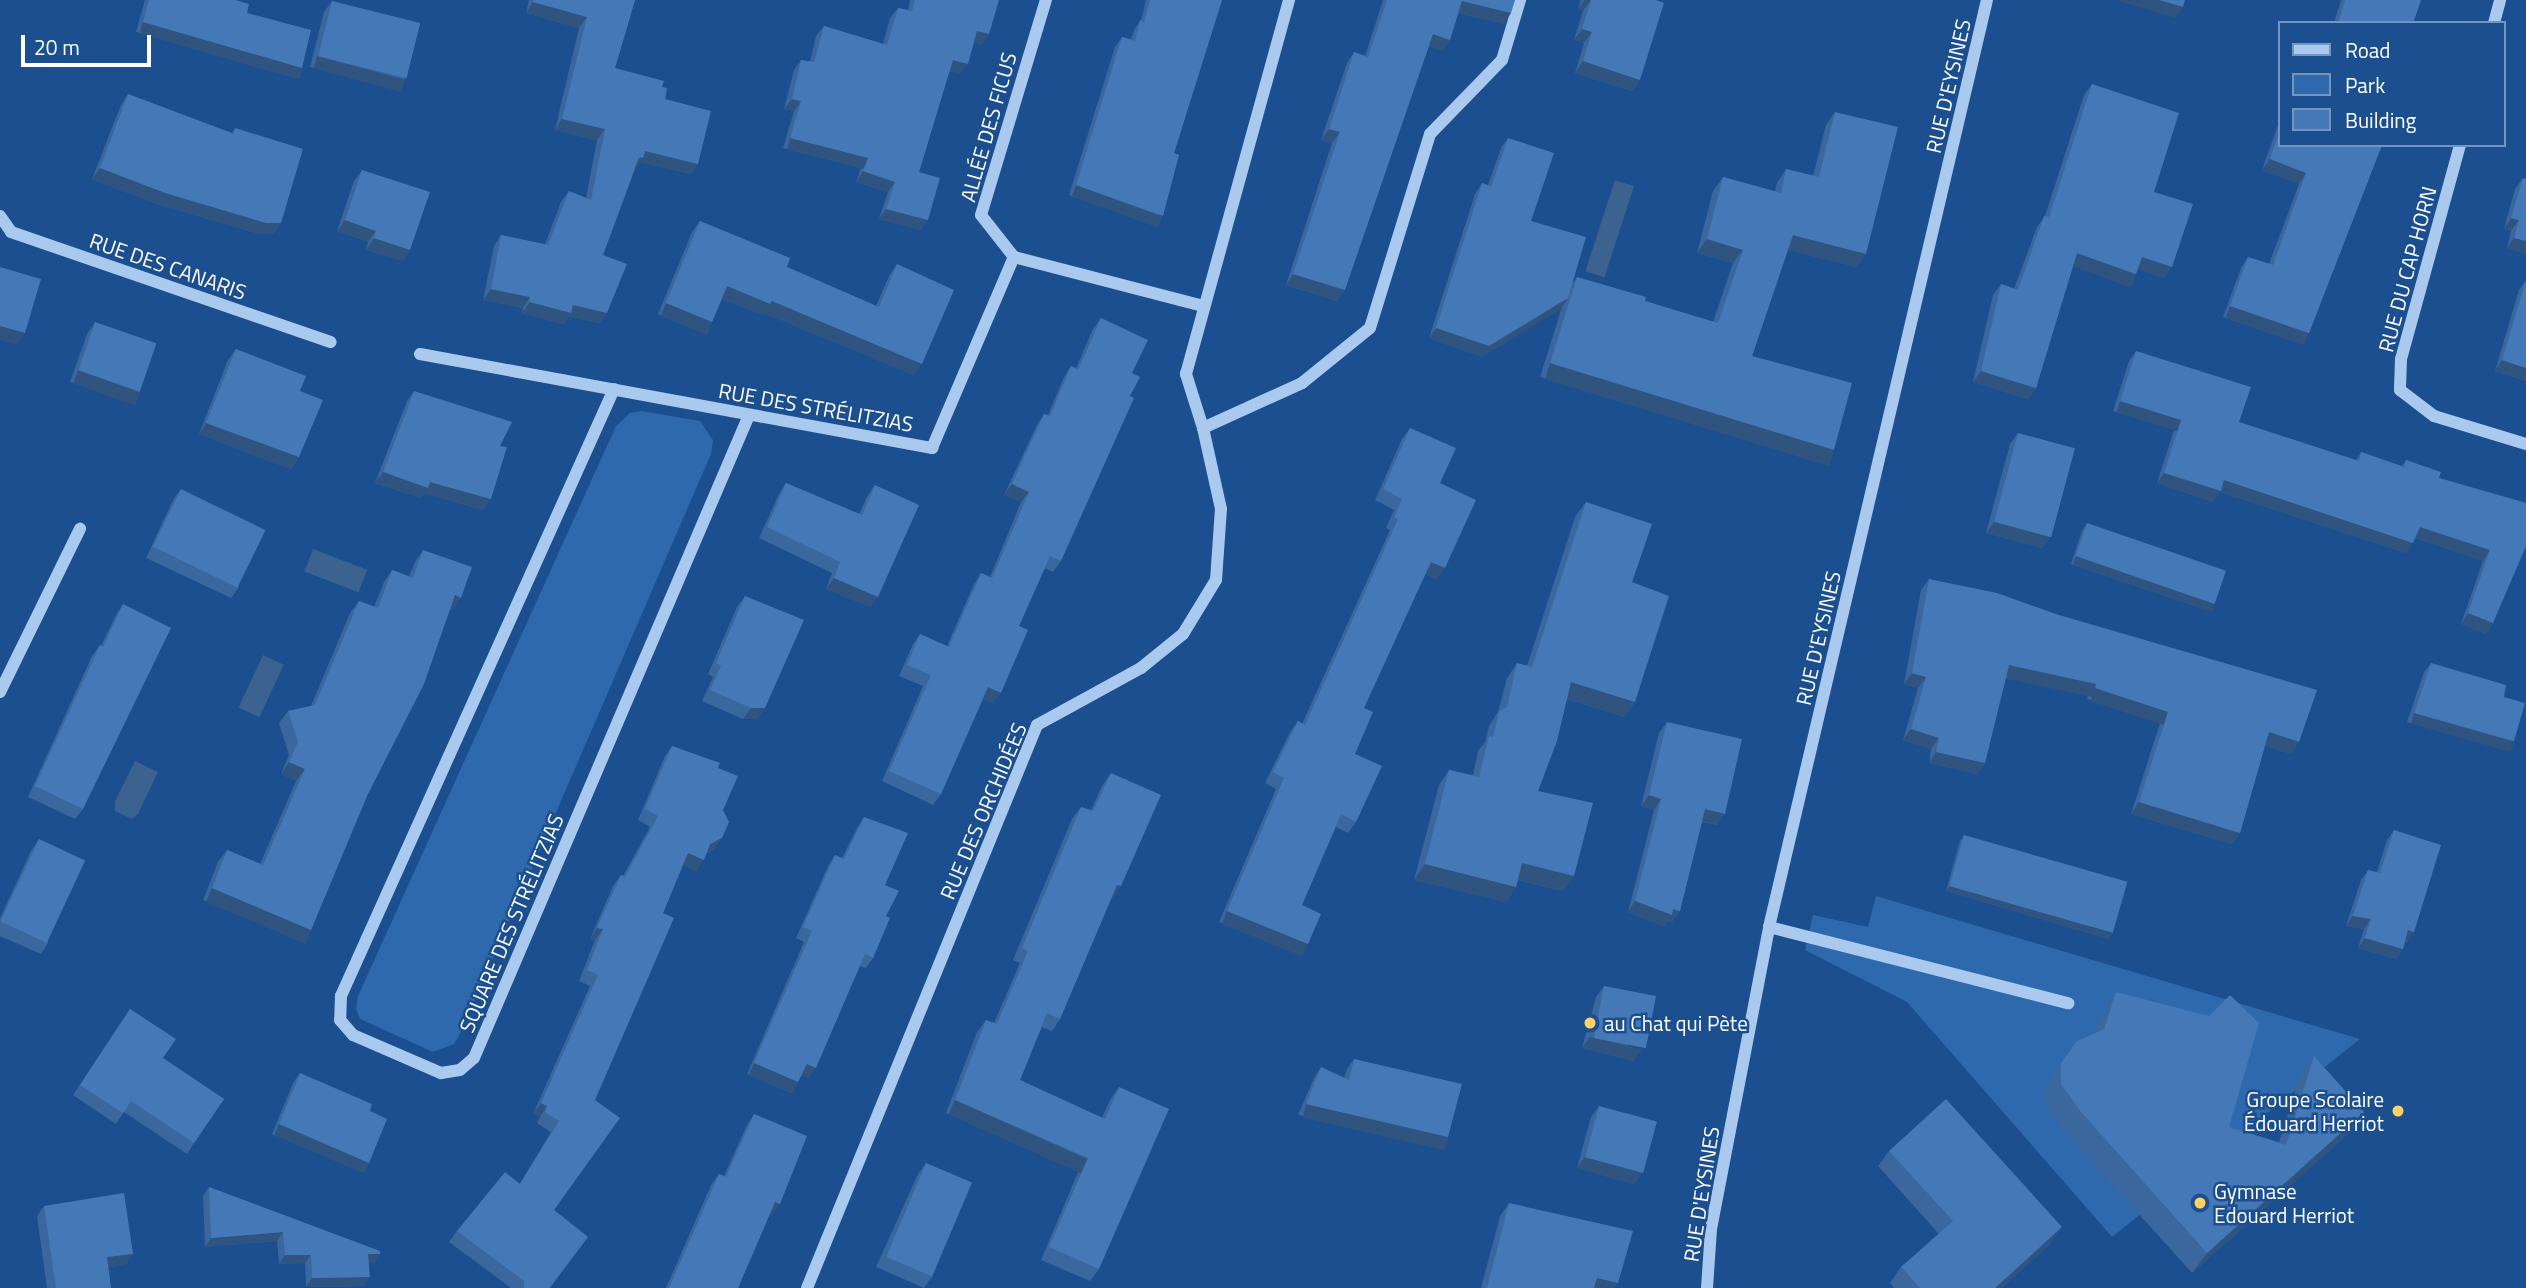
<!DOCTYPE html>
<meta charset="utf-8">
<style>
body{margin:0}
#map{position:relative;width:2526px;height:1288px;overflow:hidden;background:#1b4f8f;font-family:"Titillium Web",sans-serif}
div>[style]{position:absolute}
.green>*{inset:0;background:#2e69ad}
.water>*{inset:0;background:#3c6290;transform-origin:0 0}
.minor>*{height:12px;margin:-6px;padding:0 6px;transform-origin:6px;border-radius:6px;background:#a9c9ee}
.wall>*{inset:0;background:#3a679d}
.shaded-wall>*{inset:0;background:#305480;transform-origin:0 0}
.building>*{inset:0;background:#4478b7;transform-origin:0 0}
.dots>*{width:19px;height:19px;translate:-50% -50%;box-sizing:border-box;border:4px solid #1b4f8f;border-radius:50%}
span{translate:-50% -50%;white-space:nowrap;text-align:center;line-height:1.15;-webkit-text-stroke:5px #1b4f8f;paint-order:stroke}
.street-label{font-size:21px;color:#fff}
.poi-label{font-size:21px;color:#fff}
.left{translate:0 -50%;text-align:left}
.right{translate:-100% -50%;text-align:right}
.legend{position:absolute;left:2278px;top:21px;width:228px;height:126px;box-sizing:border-box;background:#1b4f8f;border:2px solid #7695bc;margin:0;padding:9px 12px;list-style:none;font-size:21px;color:#fff}
.legend li{display:flex;align-items:center;gap:14px;height:35px}
.legend b{width:35px;border:2px solid #7695bc}
.scale{position:absolute;left:21px;top:35px;width:130px;height:32px;box-sizing:border-box;border:4px solid #fff;border-top:0;padding-left:9px;font-size:21px;line-height:24px;white-space:nowrap;color:#fff;-webkit-text-stroke:5px #1b4f8f;paint-order:stroke}
</style>
<div id="map">
<div class="green">
<i style="clip-path:polygon(642px 411px,700px 421px,713px 440px,711px 454px,462px 1030px,454px 1044px,433px 1052px,360px 1019px,356px 1009px,358px 996px,616px 426px,630px 413px)"></i>
<i style="clip-path:polygon(1876px 896px,2360px 1039px,2112px 1237px,1907px 1002px,1805px 950px,1813px 915px,1868px 927px)"></i>
</div>
<div class="water">
<i style="left:1615px;top:180px;width:20px;height:96px;rotate:18deg"></i>
<i style="left:313px;top:549px;width:58px;height:24px;rotate:21deg"></i>
<i style="left:263px;top:655px;width:23px;height:58px;rotate:25deg"></i>
<i style="clip-path:polygon(135px 761px,158px 772px,138px 814px,132px 819px,115px 811px,115px 801px)"></i>
</div>
<div class="minor">
<i style="left:2494px;top:23px;width:24px;rotate:-75deg"></i>
<i style="left:2460px;top:145px;width:222px;rotate:105.4deg"></i>
<i style="left:2401px;top:359px;width:31px;rotate:92deg"></i>
<i style="left:2400px;top:390px;width:43px;rotate:37.4deg"></i>
<i style="left:2434px;top:416px;width:96px;rotate:16.9deg"></i>
<i style="left:0;top:216px;width:19px;rotate:55deg"></i>
<i style="left:11px;top:232px;width:338px;rotate:19deg"></i>
<i style="left:1014px;top:257px;width:53px;rotate:-128.2deg"></i>
<i style="left:981px;top:215px;width:225px;rotate:-73.2deg"></i>
<i style="left:420px;top:354px;width:521px;rotate:10.4deg"></i>
<i style="left:932px;top:448px;width:208px;rotate:-66.8deg"></i>
<i style="left:1014px;top:257px;width:196px;rotate:14.5deg"></i>
<i style="left:614px;top:389px;width:666px;rotate:114.22deg"></i>
<i style="left:341px;top:996px;width:24px;rotate:92deg"></i>
<i style="left:340px;top:1020px;width:20px;rotate:49deg"></i>
<i style="left:353px;top:1035px;width:96px;rotate:23.4deg"></i>
<i style="left:441px;top:1073px;width:19px;rotate:-9deg"></i>
<i style="left:460px;top:1070px;width:18px;rotate:-41deg"></i>
<i style="left:474px;top:1058px;width:699px;rotate:-66.84deg"></i>
<i style="left:1203px;top:428px;width:57px;rotate:-107.5deg"></i>
<i style="left:1186px;top:374px;width:388px;rotate:-74.6deg"></i>
<i style="left:0;top:692px;width:182px;rotate:-63.9deg"></i>
<i style="left:1769px;top:927px;width:309px;rotate:14.3deg"></i>
<i style="left:807px;top:1288px;width:608px;rotate:-67.78deg"></i>
<i style="left:1037px;top:725px;width:119px;rotate:-28.7deg"></i>
<i style="left:1141px;top:668px;width:54px;rotate:-39deg"></i>
<i style="left:1183px;top:634px;width:63px;rotate:-58.6deg"></i>
<i style="left:1216px;top:580px;width:71px;rotate:-86deg"></i>
<i style="left:1221px;top:509px;width:83px;rotate:-102.5deg"></i>
<i style="left:1203px;top:428px;width:109px;rotate:-24.4deg"></i>
<i style="left:1302px;top:383px;width:87px;rotate:-39deg"></i>
<i style="left:1370px;top:328px;width:203px;rotate:-72.8deg"></i>
<i style="left:1430px;top:134px;width:103px;rotate:-45.8deg"></i>
<i style="left:1502px;top:60px;width:63px;rotate:-73.3deg"></i>
<i style="left:1707px;top:1288px;width:59px;rotate:-86.1deg"></i>
<i style="left:1711px;top:1229px;width:308px;rotate:-79.1deg"></i>
<i style="left:1769px;top:927px;width:952px;rotate:-76.77deg"></i>
</div>
<div class="wall">
<i style="clip-path:polygon(145px 0,235px 0,302px 68px,295px 78px,136px 32px)"></i>
<i style="clip-path:polygon(529px 0,635px 0,615px 68px,662px 87px,665px 99px,698px 164px,691px 174px,640px 162px,635px 169px,603px 255px,607px 313px,600px 323px,569px 317px,563px 324px,522px 313px,523px 308px,483px 300px,494px 246px,501px 235px,545px 244px,561px 202px,569px 191px,586px 198px,597px 140px,555px 130px,579px 28px,526px 13px)"></i>
<i style="clip-path:polygon(910px 0,999px 0,982px 45px,974px 42px,960px 74px,949px 71px,919px 172px,921px 230px,879px 219px,888px 192px,856px 182px,861px 168px,783px 148px,794px 111px,784px 109px,794px 70px,801px 60px,810px 62px,816px 36px,824px 26px,883px 44px,890px 18px,898px 8px,908px 10px)"></i>
<i style="clip-path:polygon(1146px 0,1222px 0,1174px 153px,1156px 226px,1069px 195px,1115px 47px,1122px 37px,1131px 39px,1134px 30px,1141px 20px)"></i>
<i style="clip-path:polygon(1383px 0,1515px 0,1504px 24px,1458px 13px,1450px 40px,1442px 51px,1429px 46px,1337px 301px,1286px 285px,1332px 143px,1321px 140px,1347px 63px,1354px 52px,1365px 56px)"></i>
<i style="clip-path:polygon(1581px 0,1656px 0,1640px 80px,1632px 91px,1575px 73px,1584px 43px,1574px 40px,1583px 11px,1578px 9px)"></i>
<i style="clip-path:polygon(2341px 0,2421px 0,2413px 23px,2334px 23px)"></i>
<i style="clip-path:polygon(332px 1px,405px 79px,397px 90px,310px 67px,324px 12px)"></i>
<i style="clip-path:polygon(2092px 84px,2154px 192px,2172px 267px,2164px 278px,2138px 269px,2128px 285px,2073px 266px,2036px 388px,2028px 399px,1973px 382px,1993px 295px,2001px 284px,2014px 289px,2037px 227px,2045px 216px,2084px 95px)"></i>
<i style="clip-path:polygon(128px 94px,232px 133px,235px 128px,281px 223px,273px 234px,259px 234px,157px 204px,92px 179px,121px 105px)"></i>
<i style="clip-path:polygon(1835px 112px,1857px 267px,1788px 250px,1752px 356px,1824px 464px,1540px 377px,1562px 307px,1482px 357px,1429px 338px,1475px 194px,1482px 183px,1488px 185px,1501px 148px,1508px 138px,1531px 221px,1573px 283px,1577px 277px,1645px 301px,1713px 322px,1733px 263px,1697px 253px,1713px 191px,1723px 177px,1775px 191px,1777px 183px,1786px 169px,1813px 176px,1826px 125px)"></i>
<i style="clip-path:polygon(2279px 122px,2279px 145px,2382px 145px,2309px 333px,2302px 344px,2223px 317px,2241px 268px,2248px 257px,2269px 264px,2299px 184px,2262px 170px)"></i>
<i style="clip-path:polygon(362px 170px,403px 261px,366px 250px,368px 242px,337px 231px,354px 181px)"></i>
<i style="clip-path:polygon(2523px 178px,2526px 254px,2507px 248px,2511px 231px,2504px 229px,2515px 189px)"></i>
<i style="clip-path:polygon(700px 221px,787px 267px,876px 306px,889px 276px,897px 264px,914px 375px,764px 313px,763px 315px,722px 299px,712px 322px,704px 333px,658px 314px,692px 232px)"></i>
<i style="clip-path:polygon(2526px 280px,2526px 381px,2495px 371px,2519px 290px)"></i>
<i style="clip-path:polygon(1101px 318px,1132px 373px,1130px 396px,1061px 561px,1053px 572px,1045px 568px,1019px 626px,993px 703px,983px 699px,941px 794px,933px 805px,882px 781px,923px 686px,899px 676px,913px 644px,920px 634px,947px 646px,974px 584px,981px 573px,990px 577px,1021px 502px,1004px 495px,1037px 425px,1044px 414px,1048px 415px,1064px 377px,1071px 366px,1076px 368px,1093px 329px)"></i>
<i style="clip-path:polygon(95px 322px,140px 392px,132px 404px,70px 382px,87px 334px)"></i>
<i style="clip-path:polygon(236px 349px,300px 391px,299px 457px,291px 469px,199px 434px,228px 360px)"></i>
<i style="clip-path:polygon(2136px 351px,2239px 422px,2356px 460px,2361px 452px,2402px 466px,2406px 460px,2439px 478px,2526px 503px,2493px 623px,2486px 634px,2461px 624px,2483px 561px,2415px 538px,2406px 553px,2220px 492px,2213px 502px,2157px 483px,2174px 430px,2113px 411px,2129px 361px)"></i>
<i style="clip-path:polygon(414px 391px,500px 446px,491px 499px,483px 510px,424px 493px,421px 498px,375px 483px,407px 401px)"></i>
<i style="clip-path:polygon(1410px 428px,1440px 483px,1437px 579px,1425px 574px,1364px 708px,1355px 754px,1356px 822px,1348px 833px,1336px 827px,1302px 905px,1300px 955px,1219px 922px,1276px 789px,1265px 783px,1290px 732px,1298px 721px,1302px 724px,1390px 530px,1386px 528px,1394px 510px,1375px 500px,1402px 439px)"></i>
<i style="clip-path:polygon(2018px 433px,2050px 537px,2042px 548px,1986px 533px,2010px 444px)"></i>
<i style="clip-path:polygon(786px 483px,859px 514px,868px 495px,875px 485px,871px 607px,826px 589px,832px 573px,759px 538px,779px 494px)"></i>
<i style="clip-path:polygon(181px 489px,239px 587px,231px 598px,146px 558px,173px 500px)"></i>
<i style="clip-path:polygon(1586px 502px,1632px 582px,1635px 702px,1624px 717px,1567px 699px,1538px 791px,1574px 876px,1563px 891px,1518px 880px,1516px 887px,1506px 902px,1414px 880px,1439px 785px,1449px 770px,1473px 775px,1478px 751px,1485px 742px,1489px 726px,1498px 712px,1507px 678px,1517px 663px,1527px 666px,1575px 517px)"></i>
<i style="clip-path:polygon(2087px 523px,2215px 603px,2209px 611px,2071px 564px,2082px 531px)"></i>
<i style="clip-path:polygon(423px 550px,452px 610px,450px 609px,367px 796px,311px 930px,303px 942px,203px 900px,218px 862px,227px 850px,260px 864px,296px 781px,281px 774px,289px 755px,279px 723px,288px 711px,311px 706px,350px 613px,359px 601px,374px 607px,384px 582px,392px 570px,409px 576px,415px 562px)"></i>
<i style="clip-path:polygon(1929px 579px,2291px 754px,2265px 745px,2240px 833px,2232px 844px,2131px 814px,2160px 723px,2087px 699px,2088px 695px,2006px 677px,1985px 763px,1977px 774px,1929px 763px,1931px 749px,1903px 740px,1918px 688px,1904px 684px,1921px 590px)"></i>
<i style="clip-path:polygon(745px 596px,765px 708px,757px 719px,743px 719px,702px 701px,713px 677px,708px 674px,737px 607px)"></i>
<i style="clip-path:polygon(123px 604px,83px 809px,75px 819px,28px 797px,92px 656px,100px 645px,101px 646px,116px 615px)"></i>
<i style="clip-path:polygon(2431px 663px,2504px 697px,2514px 741px,2508px 750px,2407px 722px,2424px 672px)"></i>
<i style="clip-path:polygon(1667px 722px,1717px 825px,1702px 822px,1680px 911px,1672px 922px,1667px 921px,1664px 926px,1628px 912px,1654px 810px,1641px 806px,1659px 733px)"></i>
<i style="clip-path:polygon(672px 746px,718px 768px,723px 810px,715px 849px,707px 853px,696px 871px,683px 865px,663px 913px,554px 1210px,588px 1237px,550px 1288px,511px 1288px,449px 1242px,457px 1231px,520px 1183px,551px 1132px,537px 1123px,540px 1117px,533px 1114px,590px 986px,579px 981px,595px 940px,590px 939px,613px 886px,621px 875px,623px 876px,650px 827px,638px 820px,665px 756px)"></i>
<i style="clip-path:polygon(1111px 773px,1112px 899px,1111px 899px,1060px 1019px,1052px 1031px,1042px 1027px,1020px 1080px,1102px 1118px,1110px 1100px,1119px 1087px,1099px 1269px,1090px 1281px,1041px 1260px,1079px 1170px,946px 1113px,977px 1032px,986px 1020px,994px 1023px,1020px 963px,1013px 960px,1072px 819px,1081px 807px,1091px 810px,1102px 786px)"></i>
<i style="clip-path:polygon(864px 817px,885px 885px,886px 916px,873px 958px,866px 968px,860px 966px,808px 1078px,801px 1075px,791px 1093px,747px 1074px,804px 942px,796px 938px,828px 866px,835px 855px,842px 858px,857px 828px)"></i>
<i style="clip-path:polygon(2394px 830px,2414px 932px,2407px 942px,2405px 941px,2403px 949px,2396px 959px,2358px 948px,2364px 929px,2346px 926px,2361px 880px,2368px 870px,2377px 872px,2387px 840px)"></i>
<i style="clip-path:polygon(1964px 835px,2109px 939px,1946px 891px,1960px 841px)"></i>
<i style="clip-path:polygon(39px 839px,48px 943px,41px 954px,0 936px,0 918px,31px 851px)"></i>
<i style="clip-path:polygon(1604px 986px,1634px 1061px,1582px 1048px,1596px 997px)"></i>
<i style="clip-path:polygon(2116px 992px,2229px 1127px,2279px 1142px,2300px 1076px,2314px 1056px,2364px 1112px,2349px 1133px,2192px 1273px,2066px 1133px,2046px 1104px,2047px 1084px,2077px 1041px,2095px 1033px,2102px 1013px)"></i>
<i style="clip-path:polygon(130px 1009px,163px 1058px,224px 1099px,187px 1154px,124px 1112px,116px 1124px,73px 1095px)"></i>
<i style="clip-path:polygon(1354px 1059px,1448px 1137px,1441px 1148px,1298px 1115px,1314px 1078px,1321px 1067px,1344px 1078px,1347px 1069px)"></i>
<i style="clip-path:polygon(300px 1073px,370px 1111px,362px 1172px,272px 1134px,293px 1083px)"></i>
<i style="clip-path:polygon(1599px 1106px,1642px 1173px,1634px 1184px,1577px 1168px,1591px 1117px)"></i>
<i style="clip-path:polygon(754px 1114px,772px 1215px,770px 1214px,738px 1288px,666px 1288px,711px 1185px,719px 1174px,724px 1176px,747px 1125px)"></i>
<i style="clip-path:polygon(1889px 1151px,2051px 1243px,2002px 1288px,1894px 1288px,1890px 1283px,1901px 1267px,1939px 1234px,1878px 1166px)"></i>
<i style="clip-path:polygon(926px 1163px,932px 1277px,924px 1288px,876px 1267px,918px 1174px)"></i>
<i style="clip-path:polygon(209px 1187px,380px 1254px,374px 1263px,369px 1263px,364px 1286px,306px 1287px,305px 1263px,279px 1264px,277px 1241px,205px 1247px,203px 1196px)"></i>
<i style="clip-path:polygon(1509px 1203px,1614px 1288px,1481px 1288px,1500px 1216px)"></i>
<i style="clip-path:polygon(44px 1206px,126px 1265px,108px 1267px,111px 1288px,47px 1288px,37px 1216px)"></i>
</div>
<div class="shaded-wall">
<i style="clip-path:polygon(1585px 0,1591px 0,1583px 11px,1578px 9px)"></i>
<i style="clip-path:polygon(2116px 0,2159px 0,2183px 7px,2175px 18px)"></i>
<i style="clip-path:polygon(1462px 1px,1511px 13px,1504px 24px,1454px 12px)"></i>
<i style="clip-path:polygon(533px 2px,587px 17px,579px 28px,526px 13px)"></i>
<i style="left:143px;top:22px;width:166px;height:12px;rotate:16deg"></i>
<i style="clip-path:polygon(1582px 29px,1592px 32px,1584px 43px,1574px 40px)"></i>
<i style="clip-path:polygon(977px 31px,989px 34px,982px 45px,970px 41px)"></i>
<i style="clip-path:polygon(1433px 34px,1450px 40px,1442px 51px,1425px 45px)"></i>
<i style="left:317px;top:56px;width:91px;height:13px;rotate:15deg"></i>
<i style="clip-path:polygon(953px 60px,968px 64px,960px 74px,945px 70px)"></i>
<i style="clip-path:polygon(1583px 61px,1640px 80px,1632px 91px,1575px 73px)"></i>
<i style="clip-path:polygon(792px 99px,801px 101px,794px 111px,784px 109px)"></i>
<i style="clip-path:polygon(562px 119px,605px 129px,597px 140px,555px 130px)"></i>
<i style="clip-path:polygon(1329px 129px,1340px 132px,1332px 143px,1321px 140px)"></i>
<i style="left:790px;top:138px;width:81px;height:12px;rotate:14deg"></i>
<i style="clip-path:polygon(645px 151px,698px 164px,691px 174px,640px 162px,635px 169px,632px 168px)"></i>
<i style="clip-path:polygon(2270px 159px,2306px 173px,2299px 184px,2262px 170px)"></i>
<i style="clip-path:polygon(100px 168px,281px 223px,273px 234px,259px 234px,157px 204px,92px 179px)"></i>
<i style="clip-path:polygon(863px 171px,895px 182px,888px 192px,856px 182px)"></i>
<i style="left:1076px;top:185px;width:92px;height:12px;rotate:20deg"></i>
<i style="clip-path:polygon(886px 209px,928px 220px,921px 230px,879px 219px)"></i>
<i style="clip-path:polygon(2511px 218px,2519px 220px,2511px 231px,2504px 229px)"></i>
<i style="clip-path:polygon(345px 220px,376px 231px,368px 242px,337px 231px)"></i>
<i style="clip-path:polygon(1793px 235px,1866px 254px,1857px 267px,1783px 249px)"></i>
<i style="clip-path:polygon(374px 238px,410px 250px,403px 261px,366px 250px)"></i>
<i style="clip-path:polygon(2514px 238px,2526px 241px,2526px 254px,2507px 248px)"></i>
<i style="clip-path:polygon(1707px 239px,1743px 250px,1733px 263px,1697px 253px)"></i>
<i style="left:2077px;top:253px;width:63px;height:14px;rotate:20deg"></i>
<i style="clip-path:polygon(2142px 257px,2172px 267px,2164px 278px,2135px 268px)"></i>
<i style="clip-path:polygon(1293px 274px,1345px 290px,1337px 301px,1286px 285px)"></i>
<i style="clip-path:polygon(727px 286px,772px 301px,922px 364px,914px 375px,764px 313px,763px 315px,719px 298px)"></i>
<i style="clip-path:polygon(491px 289px,530px 297px,523px 308px,483px 300px)"></i>
<i style="clip-path:polygon(1568px 298px,1561px 309px,1482px 357px,1429px 338px,1436px 328px)"></i>
<i style="clip-path:polygon(530px 302px,573px 305px,607px 313px,600px 323px,569px 317px,563px 324px,522px 313px)"></i>
<i style="left:666px;top:303px;width:50px;height:14px;rotate:22deg"></i>
<i style="left:2230px;top:306px;width:83px;height:13px;rotate:19deg"></i>
<i style="clip-path:polygon(0 326px,25px 333px,17px 345px,0 340px)"></i>
<i style="clip-path:polygon(2502px 360px,2526px 368px,2526px 381px,2495px 371px)"></i>
<i style="left:1550px;top:363px;width:297px;height:17px;rotate:17deg"></i>
<i style="left:78px;top:370px;width:66px;height:14px;rotate:20deg"></i>
<i style="clip-path:polygon(1981px 371px,2036px 388px,2028px 399px,1973px 382px)"></i>
<i style="left:2120px;top:401px;width:64px;height:12px;rotate:17deg"></i>
<i style="clip-path:polygon(206px 423px,299px 457px,291px 469px,199px 434px)"></i>
<i style="clip-path:polygon(383px 472px,430px 482px,491px 499px,483px 510px,424px 493px,421px 498px,375px 483px)"></i>
<i style="clip-path:polygon(2164px 473px,2224px 480px,2413px 543px,2406px 553px,2220px 492px,2213px 502px,2157px 483px)"></i>
<i style="clip-path:polygon(1012px 484px,1029px 492px,1021px 502px,1004px 495px)"></i>
<i style="clip-path:polygon(1994px 522px,2050px 537px,2042px 548px,1986px 533px)"></i>
<i style="clip-path:polygon(2420px 527px,2490px 550px,2483px 561px,2412px 537px)"></i>
<i style="left:2076px;top:556px;width:147px;height:9px;rotate:19deg"></i>
<i style="clip-path:polygon(1431px 562px,1445px 568px,1437px 579px,1423px 573px)"></i>
<i style="clip-path:polygon(834px 578px,878px 597px,871px 607px,826px 589px)"></i>
<i style="clip-path:polygon(455px 595px,461px 598px,452px 610px,446px 608px)"></i>
<i style="clip-path:polygon(2468px 613px,2493px 623px,2486px 634px,2461px 624px)"></i>
<i style="left:2009px;top:665px;width:89px;height:14px;rotate:12deg"></i>
<i style="clip-path:polygon(1912px 673px,1926px 677px,1918px 688px,1904px 684px)"></i>
<i style="clip-path:polygon(1571px 682px,1635px 702px,1624px 717px,1561px 697px)"></i>
<i style="clip-path:polygon(988px 687px,1001px 693px,993px 703px,980px 698px)"></i>
<i style="left:2095px;top:688px;width:77px;height:14px;rotate:18deg"></i>
<i style="clip-path:polygon(751px 708px,765px 708px,757px 719px,743px 719px)"></i>
<i style="left:2414px;top:713px;width:104px;height:11px;rotate:16deg"></i>
<i style="clip-path:polygon(1911px 729px,1939px 738px,1931px 749px,1903px 740px)"></i>
<i style="clip-path:polygon(2269px 732px,2299px 742px,2291px 754px,2261px 743px)"></i>
<i style="clip-path:polygon(1936px 752px,1985px 763px,1977px 774px,1929px 763px)"></i>
<i style="clip-path:polygon(289px 762px,305px 769px,296px 781px,281px 774px)"></i>
<i style="clip-path:polygon(1649px 795px,1661px 799px,1654px 810px,1641px 806px)"></i>
<i style="clip-path:polygon(2139px 802px,2240px 833px,2232px 844px,2131px 814px)"></i>
<i style="clip-path:polygon(1705px 809px,1725px 814px,1717px 825px,1697px 820px)"></i>
<i style="clip-path:polygon(722px 838px,715px 849px,702px 854px,710px 844px)"></i>
<i style="clip-path:polygon(688px 853px,704px 860px,696px 871px,680px 864px)"></i>
<i style="clip-path:polygon(1522px 863px,1574px 876px,1563px 891px,1511px 878px)"></i>
<i style="clip-path:polygon(1425px 864px,1516px 887px,1506px 902px,1414px 880px)"></i>
<i style="clip-path:polygon(1117px 885px,1121px 886px,1112px 899px,1109px 897px)"></i>
<i style="clip-path:polygon(1950px 886px,2113px 933px,2109px 939px,1946px 891px)"></i>
<i style="left:212px;top:888px;width:108px;height:15px;rotate:23deg"></i>
<i style="clip-path:polygon(1635px 901px,1680px 911px,1672px 922px,1667px 921px,1664px 926px,1628px 912px)"></i>
<i style="left:1227px;top:911px;width:87px;height:14px;rotate:22deg"></i>
<i style="clip-path:polygon(2353px 916px,2371px 919px,2364px 929px,2346px 926px)"></i>
<i style="clip-path:polygon(597px 928px,603px 929px,595px 940px,590px 939px)"></i>
<i style="clip-path:polygon(2408px 930px,2414px 932px,2407px 942px,2401px 940px)"></i>
<i style="clip-path:polygon(2365px 938px,2403px 949px,2396px 959px,2358px 948px)"></i>
<i style="clip-path:polygon(1590px 1037px,1642px 1049px,1634px 1061px,1582px 1048px)"></i>
<i style="left:754px;top:1063px;width:48px;height:13px;rotate:23deg"></i>
<i style="clip-path:polygon(807px 1064px,816px 1068px,808px 1078px,799px 1074px)"></i>
<i style="left:955px;top:1100px;width:145px;height:16px;rotate:24deg"></i>
<i style="clip-path:polygon(541px 1103px,547px 1106px,540px 1117px,533px 1114px)"></i>
<i style="left:1306px;top:1104px;width:146px;height:14px;rotate:13deg"></i>
<i style="clip-path:polygon(2364px 1112px,2349px 1133px,2192px 1273px,2207px 1253px)"></i>
<i style="left:279px;top:1124px;width:98px;height:12px;rotate:23deg"></i>
<i style="clip-path:polygon(1585px 1157px,1642px 1173px,1634px 1184px,1577px 1168px)"></i>
<i style="clip-path:polygon(775px 1202px,780px 1204px,772px 1215px,767px 1213px)"></i>
<i style="clip-path:polygon(2062px 1227px,2051px 1243px,2002px 1288px,1995px 1288px)"></i>
<i style="clip-path:polygon(283px 1232px,277px 1241px,205px 1247px,211px 1238px)"></i>
<i style="clip-path:polygon(133px 1254px,126px 1265px,99px 1268px,107px 1257px)"></i>
<i style="clip-path:polygon(368px 1254px,380px 1254px,374px 1263px,362px 1263px)"></i>
<i style="clip-path:polygon(285px 1255px,311px 1255px,305px 1263px,279px 1264px)"></i>
<i style="clip-path:polygon(370px 1277px,364px 1286px,306px 1287px,312px 1278px)"></i>
<i style="clip-path:polygon(1597px 1278px,1618px 1283px,1614px 1288px,1590px 1288px)"></i>
</div>
<div class="building">
<i style="clip-path:polygon(149px 0,235px 0,249px 4px,247px 13px,311px 30px,302px 68px,143px 22px)"></i>
<i style="clip-path:polygon(534px 0,635px 0,615px 68px,664px 81px,662px 87px,667px 88px,665px 99px,711px 111px,698px 164px,645px 151px,643px 158px,639px 157px,603px 255px,627px 264px,607px 313px,573px 305px,571px 313px,530px 302px,530px 297px,491px 289px,501px 235px,548px 245px,569px 191px,591px 200px,605px 129px,562px 119px,587px 17px,533px 2px)"></i>
<i style="clip-path:polygon(915px 0,999px 0,989px 34px,977px 31px,968px 64px,953px 60px,919px 172px,940px 178px,928px 220px,886px 209px,895px 182px,863px 171px,868px 158px,790px 138px,801px 101px,792px 99px,801px 60px,814px 62px,824px 26px,887px 45px,898px 8px,912px 11px)"></i>
<i style="clip-path:polygon(1150px 0,1222px 0,1174px 153px,1179px 155px,1163px 216px,1076px 185px,1122px 37px,1135px 41px,1140px 20px,1144px 22px)"></i>
<i style="clip-path:polygon(1387px 0,1515px 0,1511px 13px,1462px 1px,1450px 40px,1433px 34px,1345px 290px,1293px 274px,1340px 132px,1329px 129px,1354px 52px,1368px 57px)"></i>
<i style="clip-path:polygon(1591px 0,1656px 0,1664px 3px,1640px 80px,1583px 61px,1592px 32px,1582px 29px)"></i>
<i style="clip-path:polygon(2159px 0,2185px 0,2183px 7px)"></i>
<i style="clip-path:polygon(2345px 0,2421px 0,2413px 23px,2338px 23px)"></i>
<i style="left:332px;top:1px;width:91px;height:57px;rotate:14deg"></i>
<i style="clip-path:polygon(2092px 84px,2179px 113px,2154px 192px,2193px 204px,2172px 267px,2142px 257px,2136px 274px,2077px 253px,2036px 388px,1981px 371px,2001px 284px,2018px 290px,2044px 216px,2049px 217px)"></i>
<i style="clip-path:polygon(128px 94px,234px 134px,235px 128px,303px 149px,281px 223px,266px 223px,165px 193px,100px 168px)"></i>
<i style="clip-path:polygon(1835px 112px,1898px 127px,1866px 254px,1793px 235px,1752px 356px,1852px 383px,1834px 450px,1550px 363px,1577px 277px,1646px 297px,1645px 301px,1718px 323px,1743px 250px,1707px 239px,1723px 177px,1781px 193px,1786px 169px,1819px 177px)"></i>
<i style="clip-path:polygon(2279px 133px,2279px 145px,2382px 145px,2309px 333px,2230px 306px,2248px 257px,2273px 265px,2306px 173px,2270px 159px)"></i>
<i style="clip-path:polygon(1508px 138px,1554px 153px,1531px 221px,1586px 237px,1568px 298px,1489px 346px,1436px 328px,1482px 183px,1491px 187px)"></i>
<i style="clip-path:polygon(362px 170px,430px 192px,410px 250px,374px 238px,376px 231px,345px 220px)"></i>
<i style="clip-path:polygon(2523px 178px,2526px 179px,2526px 241px,2514px 238px,2519px 220px,2511px 218px)"></i>
<i style="clip-path:polygon(700px 221px,790px 258px,787px 267px,879px 307px,897px 264px,954px 290px,922px 364px,772px 301px,770px 304px,727px 286px,712px 322px,666px 303px)"></i>
<i style="clip-path:polygon(0 267px,41px 279px,25px 333px,0 326px)"></i>
<i style="clip-path:polygon(2526px 280px,2526px 368px,2502px 360px)"></i>
<i style="clip-path:polygon(1101px 318px,1148px 340px,1132px 373px,1140px 377px,1130px 396px,1134px 398px,1061px 561px,1050px 556px,1019px 626px,1028px 630px,1001px 693px,988px 687px,941px 794px,889px 771px,931px 675px,907px 665px,920px 634px,949px 647px,981px 573px,992px 578px,1029px 492px,1012px 484px,1044px 414px,1050px 416px,1071px 366px,1078px 370px)"></i>
<i style="left:95px;top:322px;width:65px;height:51px;rotate:19deg"></i>
<i style="clip-path:polygon(236px 349px,306px 376px,300px 391px,323px 400px,299px 457px,206px 423px)"></i>
<i style="clip-path:polygon(2136px 351px,2251px 387px,2239px 422px,2359px 461px,2361px 452px,2404px 467px,2406px 460px,2441px 472px,2439px 478px,2526px 503px,2526px 546px,2493px 623px,2468px 613px,2490px 550px,2420px 527px,2413px 543px,2224px 480px,2221px 491px,2164px 473px,2181px 420px,2120px 401px)"></i>
<i style="clip-path:polygon(414px 391px,512px 422px,500px 446px,507px 447px,491px 499px,430px 482px,428px 488px,383px 472px)"></i>
<i style="clip-path:polygon(1410px 428px,1456px 448px,1440px 483px,1476px 500px,1445px 568px,1431px 562px,1364px 708px,1373px 712px,1355px 754px,1382px 766px,1356px 822px,1341px 814px,1302px 905px,1321px 914px,1308px 944px,1227px 911px,1284px 778px,1273px 772px,1298px 721px,1305px 725px,1398px 519px,1394px 517px,1402px 499px,1383px 489px)"></i>
<i style="left:2018px;top:433px;width:59px;height:92px;rotate:15deg"></i>
<i style="clip-path:polygon(786px 483px,862px 515px,875px 485px,919px 505px,878px 597px,834px 578px,840px 562px,767px 527px)"></i>
<i style="left:181px;top:489px;width:94px;height:64px;rotate:26deg"></i>
<i style="clip-path:polygon(1586px 502px,1652px 524px,1632px 582px,1669px 596px,1635px 702px,1571px 682px,1557px 741px,1538px 791px,1593px 803px,1574px 876px,1522px 863px,1516px 887px,1425px 864px,1449px 770px,1479px 777px,1489px 736px,1493px 737px,1499px 711px,1507px 707px,1517px 663px,1532px 667px)"></i>
<i style="left:2087px;top:523px;width:147px;height:35px;rotate:19deg"></i>
<i style="clip-path:polygon(423px 550px,472px 567px,461px 598px,455px 595px,424px 684px,367px 796px,311px 930px,212px 888px,227px 850px,263px 865px,305px 769px,289px 762px,298px 742px,288px 711px,315px 705px,359px 601px,378px 608px,392px 570px,413px 578px)"></i>
<i style="clip-path:polygon(1929px 579px,1997px 593px,2059px 615px,2317px 690px,2299px 742px,2269px 732px,2240px 833px,2139px 802px,2168px 712px,2095px 688px,2096px 684px,2009px 665px,1985px 763px,1936px 752px,1939px 738px,1911px 729px,1926px 677px,1912px 673px)"></i>
<i style="clip-path:polygon(745px 596px,804px 620px,765px 708px,751px 708px,710px 690px,721px 666px,716px 663px)"></i>
<i style="clip-path:polygon(123px 604px,171px 628px,83px 809px,35px 786px,100px 645px,103px 647px)"></i>
<i style="clip-path:polygon(2431px 663px,2506px 685px,2504px 697px,2525px 703px,2514px 741px,2414px 713px)"></i>
<i style="clip-path:polygon(1667px 722px,1742px 739px,1725px 814px,1705px 809px,1680px 911px,1673px 909px,1672px 915px,1635px 901px,1661px 799px,1649px 795px)"></i>
<i style="clip-path:polygon(672px 746px,720px 763px,718px 768px,738px 776px,723px 810px,729px 822px,722px 838px,710px 844px,704px 860px,688px 853px,663px 913px,674px 918px,595px 1100px,620px 1118px,554px 1210px,588px 1237px,549px 1288px,524px 1288px,524px 1281px,457px 1231px,505px 1172px,520px 1184px,559px 1121px,545px 1112px,547px 1106px,541px 1103px,598px 975px,587px 970px,603px 929px,597px 928px,621px 875px,625px 877px,658px 816px,645px 809px)"></i>
<i style="clip-path:polygon(1111px 773px,1161px 795px,1121px 886px,1117px 885px,1060px 1019px,1047px 1013px,1020px 1080px,1105px 1119px,1119px 1087px,1169px 1109px,1099px 1269px,1049px 1247px,1088px 1158px,955px 1100px,986px 1020px,997px 1024px,1028px 951px,1022px 948px,1081px 807px,1093px 811px)"></i>
<i style="clip-path:polygon(864px 817px,908px 833px,885px 885px,899px 891px,886px 916px,890px 918px,873px 958px,865px 954px,816px 1068px,807px 1064px,798px 1082px,754px 1063px,812px 931px,803px 927px,835px 855px,844px 859px)"></i>
<i style="clip-path:polygon(2394px 830px,2441px 845px,2414px 932px,2408px 930px,2403px 949px,2365px 938px,2371px 919px,2353px 916px,2368px 870px,2380px 873px)"></i>
<i style="left:1964px;top:835px;width:170px;height:53px;rotate:16deg"></i>
<i style="left:39px;top:839px;width:51px;height:91px;rotate:25deg"></i>
<i style="left:1604px;top:986px;width:53px;height:53px;rotate:11deg"></i>
<i style="clip-path:polygon(2116px 992px,2209px 1016px,2230px 995px,2259px 1023px,2229px 1127px,2286px 1145px,2314px 1056px,2364px 1112px,2207px 1253px,2081px 1112px,2061px 1084px,2061px 1063px,2077px 1041px,2104px 1029px)"></i>
<i style="clip-path:polygon(130px 1009px,176px 1039px,163px 1058px,224px 1099px,194px 1143px,131px 1101px,123px 1113px,80px 1085px)"></i>
<i style="clip-path:polygon(1354px 1059px,1462px 1084px,1448px 1137px,1306px 1104px,1321px 1067px,1349px 1080px)"></i>
<i style="clip-path:polygon(300px 1073px,372px 1104px,370px 1111px,387px 1119px,369px 1163px,279px 1124px)"></i>
<i style="clip-path:polygon(1946px 1099px,2062px 1227px,1995px 1288px,1920px 1288px,1901px 1267px,1953px 1221px,1889px 1151px)"></i>
<i style="left:1599px;top:1106px;width:60px;height:53px;rotate:15deg"></i>
<i style="clip-path:polygon(754px 1114px,807px 1136px,780px 1204px,775px 1202px,738px 1288px,669px 1288px,719px 1174px,726px 1177px)"></i>
<i style="left:926px;top:1163px;width:50px;height:102px;rotate:23deg"></i>
<i style="clip-path:polygon(209px 1187px,380px 1251px,380px 1254px,368px 1254px,370px 1277px,312px 1278px,311px 1255px,285px 1255px,283px 1232px,211px 1238px)"></i>
<i style="clip-path:polygon(124px 1193px,133px 1254px,107px 1257px,111px 1288px,56px 1288px,44px 1206px)"></i>
<i style="clip-path:polygon(1509px 1203px,1633px 1231px,1618px 1283px,1597px 1278px,1594px 1288px,1487px 1288px)"></i>
</div>
<div class="dots">
<i style="left:1590px;top:1023px;background:#ffd166"></i>
<i style="left:2398px;top:1111px;background:#ffd166"></i>
<i style="left:2200px;top:1203px;background:#ffd166"></i>
</div>
<div class="street-label">
<span style="left:1948px;top:86px;rotate:-77deg">RUE D'EYSINES</span>
<span style="left:988px;top:127px;rotate:-74deg">ALLÉE DES FICUS</span>
<span style="left:168px;top:266px;rotate:19deg">RUE DES CANARIS</span>
<span style="left:2407px;top:269px;rotate:-75deg">RUE DU CAP HORN</span>
<span style="left:816px;top:407px;rotate:10deg">RUE DES STRÉLITZIAS</span>
<span style="left:1818px;top:638px;rotate:-77deg">RUE D'EYSINES</span>
<span style="left:983px;top:811px;rotate:-67deg">RUE DES ORCHIDÉES</span>
<span style="left:511px;top:923px;rotate:-67deg">SQUARE DES STRÉLITZIAS</span>
<span style="left:1701px;top:1194px;rotate:-81deg">RUE D'EYSINES</span>
</div>
<div class="poi-label">
<span class="left" style="left:1604px;top:1023px">au Chat qui Pète</span>
<span class="right" style="left:2384px;top:1111px">Groupe Scolaire<br>Édouard Herriot</span>
<span class="left" style="left:2214px;top:1203px">Gymnase<br>Edouard Herriot</span>
</div>
<ul class="legend">
<li><b style="height:9px;background:#a9c9ee"></b>Road</li>
<li><b style="height:19px;background:#2e69ad"></b>Park</li>
<li><b style="height:19px;background:#4478b7"></b>Building</li>
</ul>
<div class="scale">20 m</div>
</div>
